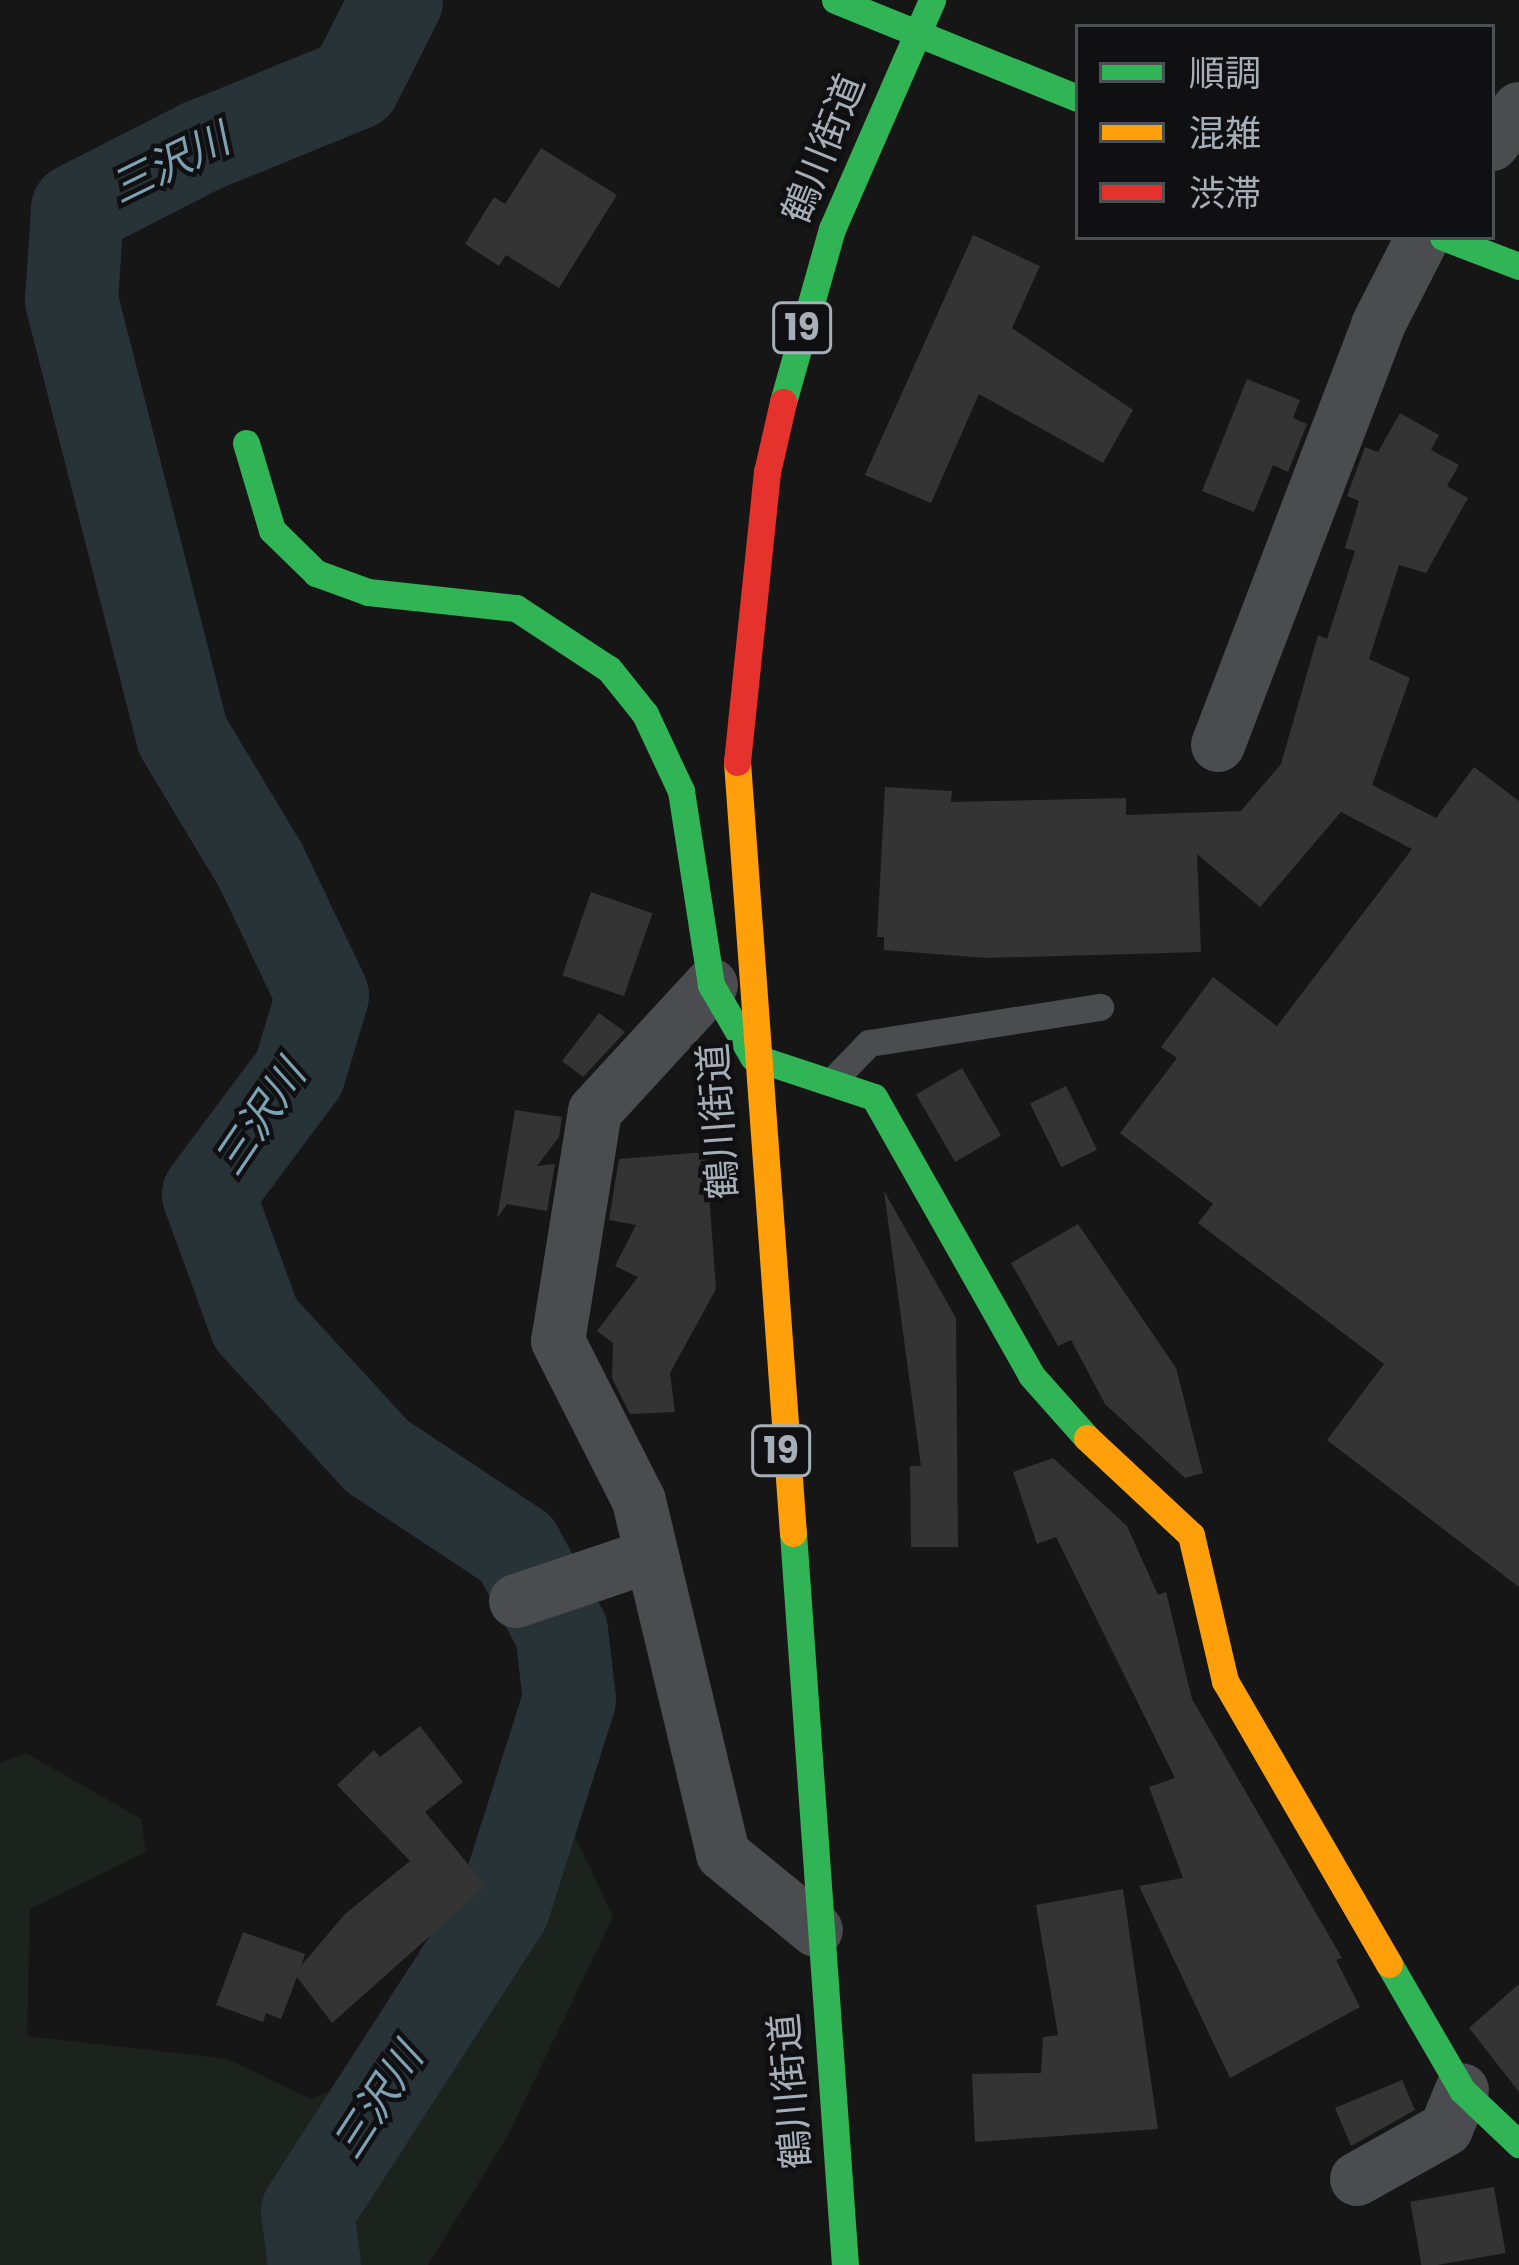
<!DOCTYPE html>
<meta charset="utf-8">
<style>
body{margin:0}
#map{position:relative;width:1519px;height:2265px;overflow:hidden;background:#161616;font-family:Poppins,"Noto Sans JP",sans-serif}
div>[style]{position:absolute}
.green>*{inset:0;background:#1c231c}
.river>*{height:93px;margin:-46.5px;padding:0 46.5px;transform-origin:46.5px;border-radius:46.5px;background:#283338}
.building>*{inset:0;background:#343435;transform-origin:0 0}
.lane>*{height:27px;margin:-13.5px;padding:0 13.5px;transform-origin:13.5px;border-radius:13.5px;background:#4a4c4f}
.street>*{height:54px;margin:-27px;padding:0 27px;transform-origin:27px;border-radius:27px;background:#4a4c4f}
.fast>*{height:27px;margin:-13.5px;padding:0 13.5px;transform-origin:13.5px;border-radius:13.5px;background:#30b455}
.slow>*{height:27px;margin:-13.5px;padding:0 13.5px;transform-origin:13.5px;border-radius:13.5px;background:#ff9f0a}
.jam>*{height:27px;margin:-13.5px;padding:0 13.5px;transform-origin:13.5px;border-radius:13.5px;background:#e5322d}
span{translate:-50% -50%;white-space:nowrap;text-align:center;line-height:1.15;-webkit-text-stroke:9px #101012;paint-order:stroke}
.shield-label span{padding:3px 9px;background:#101012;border:3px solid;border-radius:9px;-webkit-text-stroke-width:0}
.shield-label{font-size:36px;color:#a6aeb7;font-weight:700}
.street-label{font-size:39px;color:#a6aeb7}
.water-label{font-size:42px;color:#7ca2b4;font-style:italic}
.legend{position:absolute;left:1075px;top:24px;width:420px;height:216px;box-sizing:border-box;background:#101012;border:3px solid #4c4f54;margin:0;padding:15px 21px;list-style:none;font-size:36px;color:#a6aeb7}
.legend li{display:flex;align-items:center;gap:24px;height:60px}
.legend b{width:60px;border:3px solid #4c4f54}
</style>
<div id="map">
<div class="green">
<i style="clip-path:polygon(26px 1753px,141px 1819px,146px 1852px,30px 1909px,27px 2036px,228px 2059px,310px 2099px,452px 2044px,569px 1823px,613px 1917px,508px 2135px,428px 2265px,0 2265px,0 1763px)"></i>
</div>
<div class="river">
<i style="left:314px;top:2265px;width:54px;rotate:-97.4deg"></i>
<i style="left:307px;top:2211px;width:362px;rotate:-57.2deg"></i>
<i style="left:503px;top:1907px;width:218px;rotate:-72.4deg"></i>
<i style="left:569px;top:1699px;width:68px;rotate:-96.7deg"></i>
<i style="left:561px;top:1631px;width:94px;rotate:-118.5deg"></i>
<i style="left:516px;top:1548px;width:167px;rotate:-146.5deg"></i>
<i style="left:377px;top:1456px;width:180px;rotate:-132.5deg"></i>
<i style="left:255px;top:1323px;width:137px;rotate:-110deg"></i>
<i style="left:208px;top:1194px;width:152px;rotate:-53.3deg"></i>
<i style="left:299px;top:1072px;width:80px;rotate:-73.4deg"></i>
<i style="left:322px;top:995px;width:144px;rotate:-115.5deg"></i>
<i style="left:260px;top:865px;width:152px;rotate:-121deg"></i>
<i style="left:182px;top:735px;width:449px;rotate:-104.3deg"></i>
<i style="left:71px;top:300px;width:91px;rotate:-86.2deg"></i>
<i style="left:77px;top:209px;width:138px;rotate:-27.1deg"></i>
<i style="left:200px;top:146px;width:166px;rotate:-22.2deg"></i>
<i style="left:354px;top:83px;width:93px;rotate:-63.2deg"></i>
</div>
<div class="building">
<i style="clip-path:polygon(541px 148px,617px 195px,559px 288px,506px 255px,499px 266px,465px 244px,494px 197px,505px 204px)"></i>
<i style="clip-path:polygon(973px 235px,1040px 266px,1012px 328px,1133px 410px,1103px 463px,979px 394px,931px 503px,865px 475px)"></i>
<i style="clip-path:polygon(1247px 379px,1300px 400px,1293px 418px,1307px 424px,1288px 472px,1273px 465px,1254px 512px,1202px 491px)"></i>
<i style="clip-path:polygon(1400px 413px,1439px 435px,1431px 450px,1459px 465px,1447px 486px,1468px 498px,1426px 573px,1399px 565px,1369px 659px,1410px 678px,1372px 785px,1436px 818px,1474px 767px,1519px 801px,1519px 1587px,1327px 1440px,1384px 1364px,1198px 1223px,1213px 1204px,1120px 1133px,1177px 1058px,1161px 1047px,1213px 977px,1277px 1026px,1412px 849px,1341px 812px,1260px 907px,1197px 854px,1201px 952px,986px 958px,884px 950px,884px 937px,877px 937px,885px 787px,952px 791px,951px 802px,1126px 798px,1126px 815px,1241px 811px,1281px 764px,1318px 635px,1327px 639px,1355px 551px,1345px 548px,1359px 501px,1347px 496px,1365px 447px,1378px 452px)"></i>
<i style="left:591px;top:892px;width:65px;height:88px;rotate:19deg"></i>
<i style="clip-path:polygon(599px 1013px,625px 1032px,583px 1077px,562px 1061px)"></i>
<i style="left:962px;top:1068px;width:78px;height:53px;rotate:60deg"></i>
<i style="left:1066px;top:1086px;width:71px;height:40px;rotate:64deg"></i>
<i style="clip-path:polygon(515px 1110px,562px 1117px,559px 1137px,537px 1166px,555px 1164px,547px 1211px,507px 1204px,497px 1218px)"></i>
<i style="clip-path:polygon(706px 1152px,716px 1289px,670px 1373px,675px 1412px,630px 1414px,612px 1378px,613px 1343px,597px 1331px,638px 1277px,615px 1266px,636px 1225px,609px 1220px,619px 1159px)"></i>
<i style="clip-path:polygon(884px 1191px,956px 1318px,958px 1547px,911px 1547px,910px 1466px,921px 1466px)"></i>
<i style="clip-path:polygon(1078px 1224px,1176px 1368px,1203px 1473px,1185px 1478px,1105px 1404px,1071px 1340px,1058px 1346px,1011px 1263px)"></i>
<i style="clip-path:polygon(1053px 1458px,1127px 1526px,1158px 1595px,1166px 1592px,1192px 1699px,1342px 1958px,1336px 1960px,1360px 2007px,1230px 2078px,1139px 1886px,1183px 1878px,1149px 1787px,1175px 1778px,1056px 1537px,1037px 1544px,1013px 1472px)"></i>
<i style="clip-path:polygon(420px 1726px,463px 1782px,425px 1812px,486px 1886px,332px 2023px,297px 1977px,281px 2019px,266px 2013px,263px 2022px,216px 2005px,243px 1932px,305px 1954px,301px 1966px,345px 1914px,410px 1861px,337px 1785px,374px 1750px,380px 1757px)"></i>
<i style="clip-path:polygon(1123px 1889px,1158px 2129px,975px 2142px,972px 2074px,1041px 2073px,1043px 2037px,1058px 2035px,1036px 1905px)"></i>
<i style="clip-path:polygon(1519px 1984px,1519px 2092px,1469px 2028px)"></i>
<i style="clip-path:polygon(1402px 2080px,1415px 2110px,1351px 2146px,1335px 2108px)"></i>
<i style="left:1494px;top:2187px;width:67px;height:85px;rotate:80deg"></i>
</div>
<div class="lane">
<i style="left:832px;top:1081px;width:53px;rotate:-45.8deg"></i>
<i style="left:869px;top:1043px;width:234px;rotate:-8.9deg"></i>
</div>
<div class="street">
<i style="left:1492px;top:144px;width:44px;rotate:-52.4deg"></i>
<i style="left:1218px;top:745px;width:449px;rotate:-69.1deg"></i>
<i style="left:1378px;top:325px;width:99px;rotate:-62.9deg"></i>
<i style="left:711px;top:985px;width:171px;rotate:132.6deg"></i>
<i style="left:595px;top:1111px;width:233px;rotate:99.1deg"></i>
<i style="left:558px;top:1341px;width:179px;rotate:63.1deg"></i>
<i style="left:639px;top:1501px;width:363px;rotate:76.6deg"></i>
<i style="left:723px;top:1854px;width:120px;rotate:39.3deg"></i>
<i style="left:516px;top:1601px;width:141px;rotate:-18.6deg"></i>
<i style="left:1357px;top:2179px;width:102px;rotate:-29.3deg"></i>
<i style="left:1446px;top:2129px;width:42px;rotate:-67.7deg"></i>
</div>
<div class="fast">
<i style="left:835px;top:0;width:262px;rotate:22deg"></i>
<i style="left:1443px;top:237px;width:81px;rotate:20.9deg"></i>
<i style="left:783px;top:402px;width:180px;rotate:-74.2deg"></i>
<i style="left:832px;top:229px;width:250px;rotate:-66.4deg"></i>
<i style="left:246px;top:443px;width:91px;rotate:73.4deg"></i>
<i style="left:272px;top:530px;width:62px;rotate:44.3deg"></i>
<i style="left:316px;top:573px;width:55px;rotate:20.1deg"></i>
<i style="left:368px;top:592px;width:149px;rotate:6.2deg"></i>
<i style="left:516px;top:608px;width:111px;rotate:33.3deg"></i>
<i style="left:609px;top:669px;width:58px;rotate:51.3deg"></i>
<i style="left:645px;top:714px;width:85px;rotate:64.9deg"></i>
<i style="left:681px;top:791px;width:196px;rotate:81.2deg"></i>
<i style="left:711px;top:985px;width:83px;rotate:59.7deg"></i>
<i style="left:753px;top:1057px;width:127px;rotate:18.3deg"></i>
<i style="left:874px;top:1097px;width:319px;rotate:60.5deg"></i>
<i style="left:1031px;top:1375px;width:84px;rotate:48.4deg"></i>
<i style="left:793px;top:1533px;width:734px;rotate:85.94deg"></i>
<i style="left:1389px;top:1964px;width:146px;rotate:59.9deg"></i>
<i style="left:1462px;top:2090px;width:79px;rotate:43.5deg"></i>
</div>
<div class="slow">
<i style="left:737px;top:762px;width:773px;rotate:85.85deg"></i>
<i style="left:1087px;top:1438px;width:142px;rotate:43deg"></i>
<i style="left:1191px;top:1535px;width:150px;rotate:76.9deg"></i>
<i style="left:1225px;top:1681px;width:327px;rotate:59.9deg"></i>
</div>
<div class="jam">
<i style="left:737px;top:762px;width:292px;rotate:-84.1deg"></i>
<i style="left:767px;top:472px;width:72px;rotate:-77.1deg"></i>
</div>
<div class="shield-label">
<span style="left:802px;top:328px">19</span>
<span style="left:781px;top:1451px">19</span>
</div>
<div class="street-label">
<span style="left:824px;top:149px;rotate:-68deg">鶴川街道</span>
<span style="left:719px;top:1121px;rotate:-94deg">鶴川街道</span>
<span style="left:791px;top:2091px;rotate:-95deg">鶴川街道</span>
</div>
<div class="water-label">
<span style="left:170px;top:164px;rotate:-26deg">三沢川</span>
<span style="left:260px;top:1118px;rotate:-56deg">三沢川</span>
<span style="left:378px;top:2101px;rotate:-57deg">三沢川</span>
</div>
<ul class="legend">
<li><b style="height:15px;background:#30b455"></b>順調</li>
<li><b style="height:15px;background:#ff9f0a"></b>混雑</li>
<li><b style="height:15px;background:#e5322d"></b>渋滞</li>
</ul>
</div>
